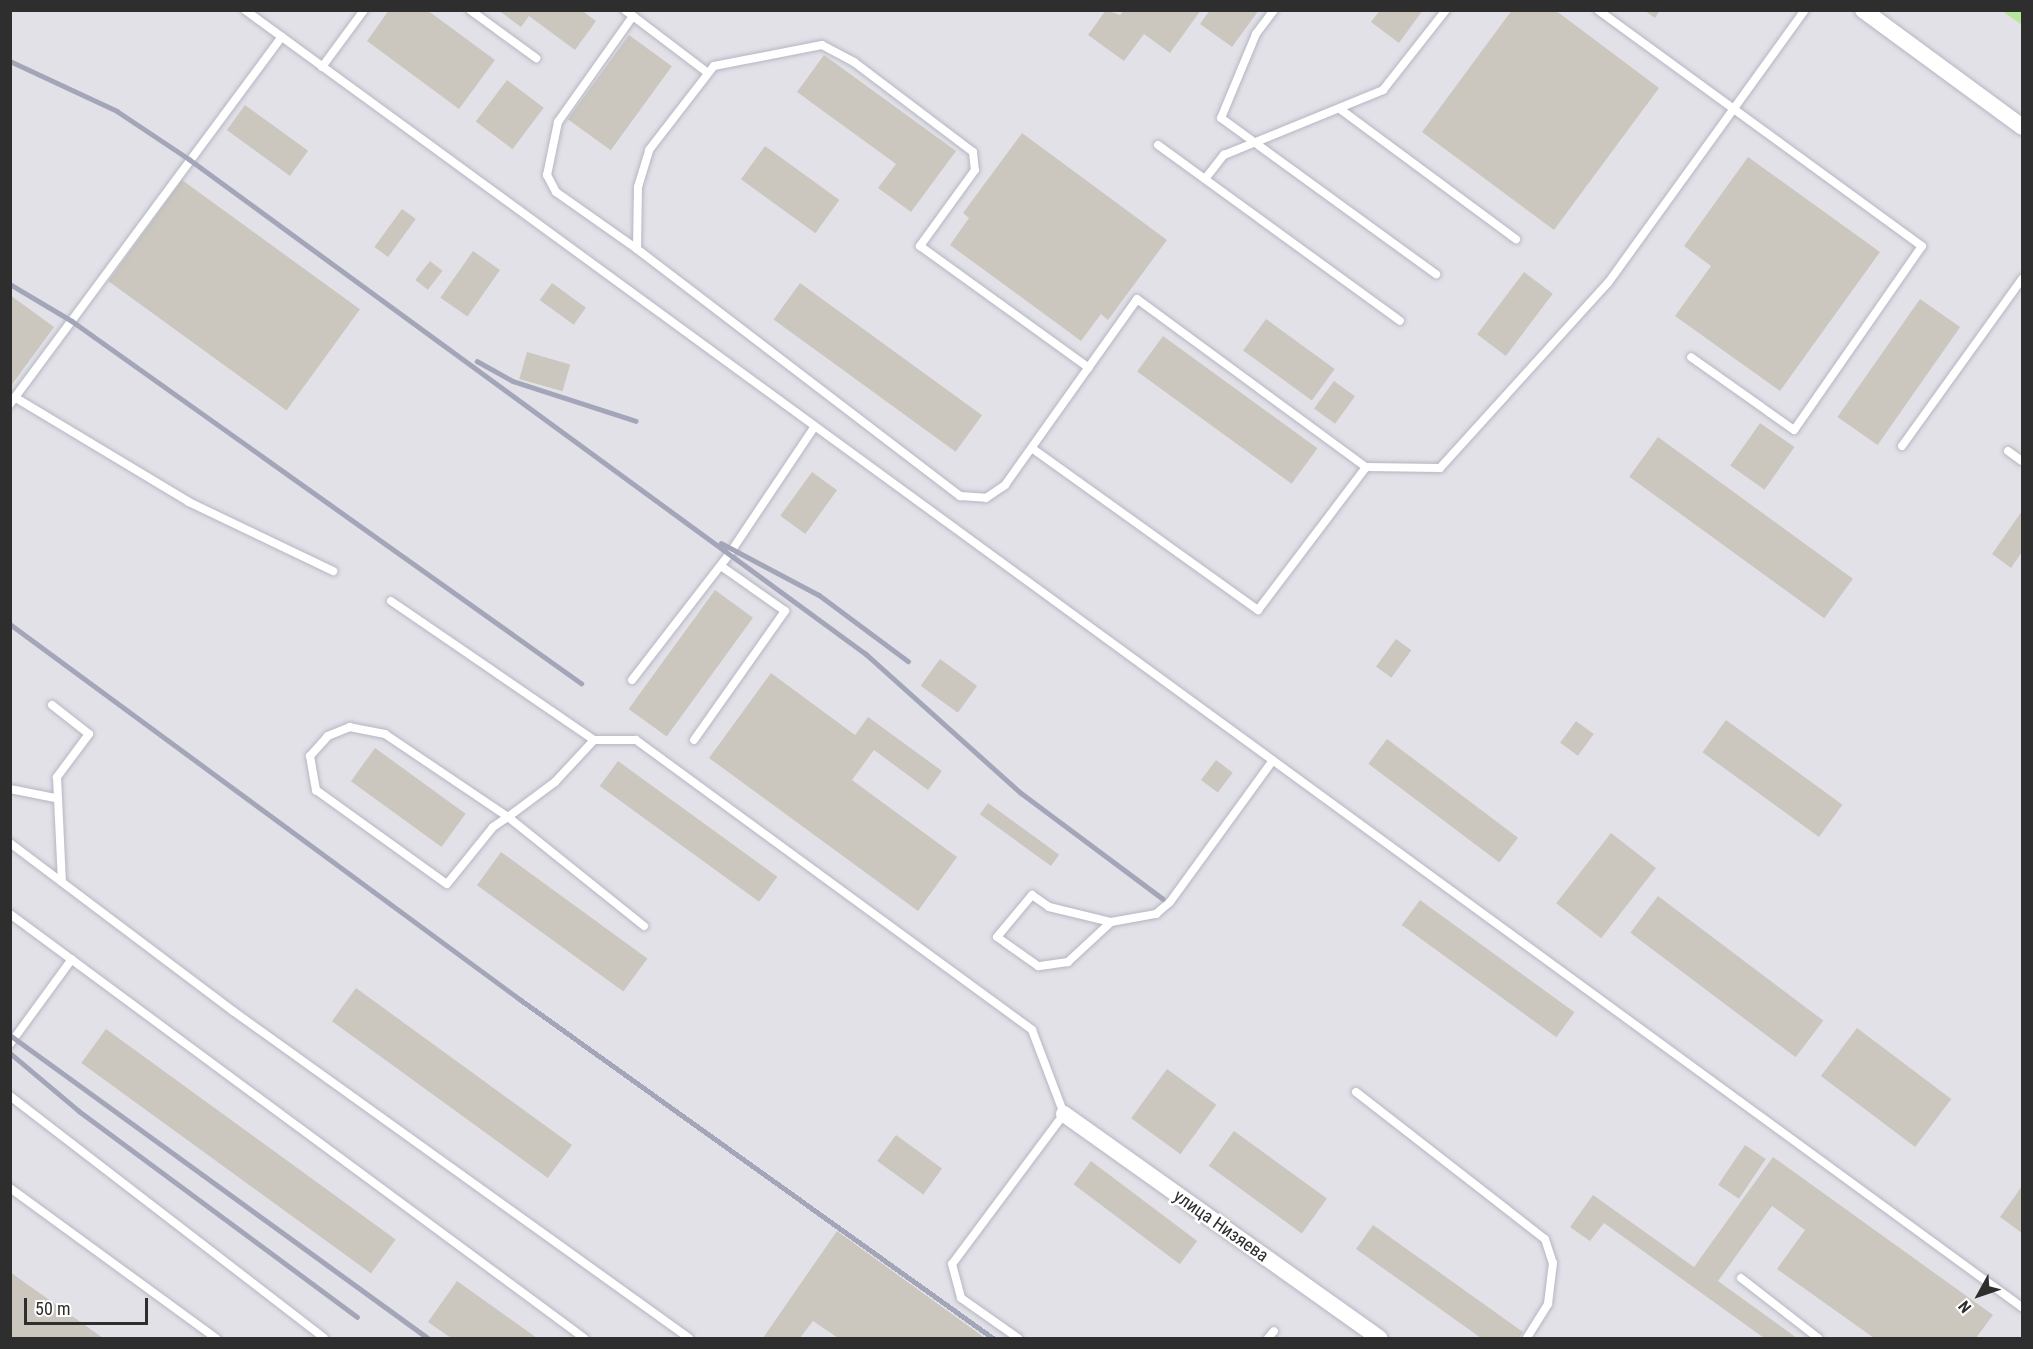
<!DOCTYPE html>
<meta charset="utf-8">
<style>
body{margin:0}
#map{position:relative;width:2033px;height:1349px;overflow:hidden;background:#efe9e1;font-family:"Roboto Condensed",sans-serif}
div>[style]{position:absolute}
.industrial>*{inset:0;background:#e3e1e8}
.green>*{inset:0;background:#b6e59e}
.building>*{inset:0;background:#cbc7bf;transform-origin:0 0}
.roads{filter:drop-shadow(0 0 2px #b4b7c1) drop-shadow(0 0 2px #b4b7c1)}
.lane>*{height:8px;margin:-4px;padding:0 4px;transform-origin:4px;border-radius:4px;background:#fff}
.street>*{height:16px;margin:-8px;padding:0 8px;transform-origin:8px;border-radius:8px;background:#fff}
.rail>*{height:4.5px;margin:-2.25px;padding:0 2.25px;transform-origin:2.25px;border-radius:2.25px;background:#a3a6b8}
span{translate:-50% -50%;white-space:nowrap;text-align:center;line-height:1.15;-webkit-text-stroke:5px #fff;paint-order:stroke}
.street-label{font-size:18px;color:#2e2e2e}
.frame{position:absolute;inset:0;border:12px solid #2e2e2e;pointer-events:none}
.north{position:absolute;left:1949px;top:1265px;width:60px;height:60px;-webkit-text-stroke:4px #fff;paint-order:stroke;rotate:230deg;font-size:16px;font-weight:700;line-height:24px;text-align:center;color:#2e2e2e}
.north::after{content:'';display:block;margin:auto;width:21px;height:27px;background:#2e2e2e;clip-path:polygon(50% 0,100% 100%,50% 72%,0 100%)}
.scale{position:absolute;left:24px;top:1298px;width:124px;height:27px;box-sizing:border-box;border:3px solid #2e2e2e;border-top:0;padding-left:8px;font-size:18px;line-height:21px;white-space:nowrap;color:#2e2e2e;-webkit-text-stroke:4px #fff;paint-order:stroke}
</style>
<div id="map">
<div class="industrial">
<i style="clip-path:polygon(10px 11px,2002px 11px,2022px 25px,2022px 1338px,11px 1338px)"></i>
</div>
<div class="green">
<i style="clip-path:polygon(2002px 11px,2022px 11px,2022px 25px)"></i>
</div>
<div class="building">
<i style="clip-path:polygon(389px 10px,427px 10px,495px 60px,459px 109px,367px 41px)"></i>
<i style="clip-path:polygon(498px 10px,581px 10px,596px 21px,575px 50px,529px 16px,521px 27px)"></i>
<i style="clip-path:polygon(1106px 10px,1120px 15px,1124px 10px,1201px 10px,1170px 53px,1144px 34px,1124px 61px,1088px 35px)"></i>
<i style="clip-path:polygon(1210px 10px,1259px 10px,1232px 47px,1200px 24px)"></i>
<i style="clip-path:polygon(1380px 10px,1423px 10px,1399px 43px,1371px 22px)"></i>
<i style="clip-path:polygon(1512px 10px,1555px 10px,1659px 88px,1554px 230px,1422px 132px)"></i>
<i style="clip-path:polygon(1644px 10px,1660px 10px,1655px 18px)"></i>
<i style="left:629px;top:35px;width:53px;height:104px;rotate:36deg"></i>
<i style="clip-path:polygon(824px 55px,956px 151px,911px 212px,878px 188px,896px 164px,797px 92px)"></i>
<i style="left:507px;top:80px;width:46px;height:52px;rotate:37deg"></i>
<i style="left:245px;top:105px;width:78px;height:31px;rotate:36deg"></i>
<i style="clip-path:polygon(1022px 133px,1167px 240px,1108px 320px,1101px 314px,1081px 341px,950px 245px,969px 218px,963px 213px)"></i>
<i style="left:765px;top:146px;width:92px;height:41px;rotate:36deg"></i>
<i style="clip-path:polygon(1748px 157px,1880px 252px,1780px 391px,1675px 316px,1711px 266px,1684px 246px)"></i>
<i style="left:182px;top:180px;width:220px;height:125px;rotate:36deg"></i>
<i style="left:402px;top:209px;width:17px;height:47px;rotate:36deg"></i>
<i style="left:473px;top:251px;width:33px;height:57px;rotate:35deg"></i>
<i style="left:430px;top:261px;width:16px;height:24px;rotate:38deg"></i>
<i style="left:1524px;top:272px;width:36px;height:78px;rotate:37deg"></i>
<i style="left:552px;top:283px;width:42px;height:21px;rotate:36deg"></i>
<i style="left:800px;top:283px;width:225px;height:45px;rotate:36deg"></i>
<i style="clip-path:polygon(10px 295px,54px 327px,10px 387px)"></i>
<i style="left:1920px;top:299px;width:49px;height:144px;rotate:35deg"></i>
<i style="left:1266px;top:319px;width:85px;height:39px;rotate:36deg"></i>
<i style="left:1163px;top:336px;width:191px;height:44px;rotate:36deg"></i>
<i style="left:527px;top:352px;width:45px;height:28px;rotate:16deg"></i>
<i style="left:1334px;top:381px;width:26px;height:34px;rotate:36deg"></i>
<i style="left:1760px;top:423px;width:42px;height:52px;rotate:35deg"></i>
<i style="left:1658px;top:437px;width:241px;height:49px;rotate:36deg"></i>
<i style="left:812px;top:472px;width:31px;height:54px;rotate:36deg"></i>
<i style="clip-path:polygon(2022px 511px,2022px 552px,2011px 568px,1992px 554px)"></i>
<i style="left:715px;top:590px;width:47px;height:147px;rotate:36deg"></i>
<i style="left:1396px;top:639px;width:19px;height:34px;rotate:36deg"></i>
<i style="left:940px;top:659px;width:46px;height:33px;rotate:36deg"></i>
<i style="clip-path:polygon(771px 673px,855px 735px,868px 717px,942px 771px,928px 790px,874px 750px,852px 780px,957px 857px,918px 911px,709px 758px)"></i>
<i style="left:1726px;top:720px;width:144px;height:40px;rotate:36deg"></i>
<i style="left:1576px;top:721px;width:22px;height:27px;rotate:36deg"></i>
<i style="left:1387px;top:739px;width:164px;height:31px;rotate:37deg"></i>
<i style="left:375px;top:748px;width:112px;height:41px;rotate:36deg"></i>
<i style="left:1216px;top:760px;width:21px;height:25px;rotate:37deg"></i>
<i style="left:618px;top:761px;width:197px;height:31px;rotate:36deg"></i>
<i style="left:988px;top:803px;width:88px;height:14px;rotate:36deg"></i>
<i style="left:1611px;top:833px;width:57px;height:89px;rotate:38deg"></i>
<i style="left:501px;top:852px;width:181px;height:41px;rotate:36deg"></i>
<i style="left:1658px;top:896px;width:207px;height:46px;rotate:37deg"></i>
<i style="left:1420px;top:900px;width:191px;height:31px;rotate:36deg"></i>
<i style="left:356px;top:988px;width:267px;height:41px;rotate:36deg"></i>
<i style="left:1857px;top:1028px;width:118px;height:60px;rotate:37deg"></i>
<i style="left:106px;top:1029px;width:358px;height:42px;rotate:36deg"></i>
<i style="left:1167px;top:1069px;width:61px;height:61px;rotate:36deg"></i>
<i style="left:1234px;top:1131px;width:115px;height:43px;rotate:36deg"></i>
<i style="left:896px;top:1135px;width:57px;height:32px;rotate:36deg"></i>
<i style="left:1745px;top:1145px;width:25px;height:48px;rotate:34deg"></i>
<i style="clip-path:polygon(1773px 1157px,1993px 1315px,1976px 1338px,1874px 1338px,1777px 1269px,1805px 1230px,1772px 1206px,1718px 1281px,1797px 1338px,1764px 1338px,1604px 1223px,1590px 1241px,1570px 1227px,1593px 1195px,1694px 1267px)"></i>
<i style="left:1091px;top:1161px;width:133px;height:29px;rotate:37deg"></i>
<i style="clip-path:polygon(2022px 1186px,2022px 1233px,2000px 1217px)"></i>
<i style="clip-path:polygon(1373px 1225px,1523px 1332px,1519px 1338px,1481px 1338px,1356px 1249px)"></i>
<i style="clip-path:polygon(837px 1231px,985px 1338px,838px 1338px,813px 1321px,800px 1338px,763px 1338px)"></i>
<i style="clip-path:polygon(10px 1272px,103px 1338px,10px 1338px)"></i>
<i style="clip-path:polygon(457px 1281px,537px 1338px,451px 1338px,428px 1322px)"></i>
</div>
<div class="roads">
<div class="lane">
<i style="left:245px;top:10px;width:2200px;rotate:36.13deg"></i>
<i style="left:470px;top:10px;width:82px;rotate:36deg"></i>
<i style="left:625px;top:10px;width:104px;rotate:37.2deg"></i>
<i style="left:1274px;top:10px;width:30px;rotate:127deg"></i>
<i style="left:1256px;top:34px;width:91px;rotate:112.6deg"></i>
<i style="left:1221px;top:118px;width:266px;rotate:36deg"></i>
<i style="left:1598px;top:10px;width:401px;rotate:36.1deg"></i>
<i style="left:1922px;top:246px;width:224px;rotate:124.8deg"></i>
<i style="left:1794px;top:430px;width:126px;rotate:-144.7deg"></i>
<i style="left:633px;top:16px;width:130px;rotate:125.3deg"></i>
<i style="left:558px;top:122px;width:54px;rotate:101.7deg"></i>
<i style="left:547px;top:175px;width:19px;rotate:62deg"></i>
<i style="left:556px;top:192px;width:99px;rotate:35.1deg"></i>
<i style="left:637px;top:249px;width:407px;rotate:37.4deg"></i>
<i style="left:960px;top:496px;width:26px;rotate:4deg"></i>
<i style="left:986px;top:498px;width:23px;rotate:-34deg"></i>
<i style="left:1005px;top:485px;width:228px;rotate:-54.6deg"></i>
<i style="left:1137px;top:299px;width:284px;rotate:36.3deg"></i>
<i style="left:322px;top:67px;width:71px;rotate:-53.6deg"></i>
<i style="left:1340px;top:109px;width:219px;rotate:36.5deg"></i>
<i style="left:1158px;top:145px;width:299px;rotate:36deg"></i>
<i style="left:1205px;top:179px;width:31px;rotate:-52deg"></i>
<i style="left:1224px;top:155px;width:172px;rotate:-22.2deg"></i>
<i style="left:1383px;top:90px;width:102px;rotate:-51.8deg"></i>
<i style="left:637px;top:249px;width:62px;rotate:-89.1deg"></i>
<i style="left:638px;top:187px;width:39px;rotate:-73deg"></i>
<i style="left:649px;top:150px;width:106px;rotate:-52.3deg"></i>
<i style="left:714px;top:66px;width:110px;rotate:-11deg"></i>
<i style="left:822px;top:45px;width:36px;rotate:28deg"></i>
<i style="left:854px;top:62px;width:149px;rotate:37.1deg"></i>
<i style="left:973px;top:152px;width:18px;rotate:84deg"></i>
<i style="left:975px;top:170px;width:94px;rotate:125.9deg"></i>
<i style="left:920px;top:246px;width:208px;rotate:35.8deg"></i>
<i style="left:16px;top:398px;width:202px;rotate:31deg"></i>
<i style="left:189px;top:502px;width:160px;rotate:25.6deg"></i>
<i style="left:10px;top:404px;width:457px;rotate:-53.5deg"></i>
<i style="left:1902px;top:446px;width:206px;rotate:-54.3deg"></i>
<i style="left:1033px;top:449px;width:277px;rotate:35.6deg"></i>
<i style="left:1258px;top:610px;width:179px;rotate:-52.9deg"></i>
<i style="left:1366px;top:467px;width:74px;rotate:0.8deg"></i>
<i style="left:1440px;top:468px;width:250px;rotate:-47.8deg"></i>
<i style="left:1608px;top:283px;width:337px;rotate:-54.2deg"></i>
<i style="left:2008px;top:451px;width:17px;rotate:36deg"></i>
<i style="left:391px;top:601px;width:246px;rotate:34.4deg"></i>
<i style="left:632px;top:680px;width:157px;rotate:-52.3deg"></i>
<i style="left:728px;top:556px;width:156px;rotate:-56.2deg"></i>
<i style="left:52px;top:705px;width:47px;rotate:38.1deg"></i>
<i style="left:89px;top:734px;width:54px;rotate:126.7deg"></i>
<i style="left:57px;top:777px;width:105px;rotate:87.3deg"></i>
<i style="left:694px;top:740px;width:158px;rotate:-54.8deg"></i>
<i style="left:785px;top:611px;width:78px;rotate:-144.9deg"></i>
<i style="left:10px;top:789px;width:46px;rotate:11.3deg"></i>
<i style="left:10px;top:843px;width:279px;rotate:37deg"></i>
<i style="left:233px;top:1011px;width:561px;rotate:35.64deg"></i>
<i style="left:10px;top:914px;width:714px;rotate:36.45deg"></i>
<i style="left:1111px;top:922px;width:59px;rotate:137.1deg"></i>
<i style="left:1068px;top:962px;width:30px;rotate:172deg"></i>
<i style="left:1038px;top:966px;width:50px;rotate:-144.7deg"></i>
<i style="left:997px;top:937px;width:55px;rotate:-50.2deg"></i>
<i style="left:1032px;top:895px;width:21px;rotate:35deg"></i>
<i style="left:1049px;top:907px;width:64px;rotate:13.6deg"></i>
<i style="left:1111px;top:922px;width:46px;rotate:-10.1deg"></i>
<i style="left:1156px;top:914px;width:18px;rotate:-41deg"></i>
<i style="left:1170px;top:902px;width:175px;rotate:-54deg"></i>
<i style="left:644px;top:926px;width:174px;rotate:-141.3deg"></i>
<i style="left:508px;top:817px;width:148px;rotate:-146deg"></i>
<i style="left:385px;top:734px;width:36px;rotate:-169deg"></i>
<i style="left:350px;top:727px;width:24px;rotate:158deg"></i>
<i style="left:328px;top:736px;width:27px;rotate:132deg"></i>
<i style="left:310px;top:756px;width:35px;rotate:80deg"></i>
<i style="left:316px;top:790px;width:161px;rotate:35.7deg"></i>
<i style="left:447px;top:884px;width:73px;rotate:-51.1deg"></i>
<i style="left:493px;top:827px;width:18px;rotate:-34deg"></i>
<i style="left:508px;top:817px;width:59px;rotate:-36.7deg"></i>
<i style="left:555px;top:782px;width:57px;rotate:-47.1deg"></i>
<i style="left:594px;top:740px;width:42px"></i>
<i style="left:636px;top:740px;width:491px;rotate:36.2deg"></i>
<i style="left:1032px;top:1030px;width:90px;rotate:69.1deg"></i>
<i style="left:1064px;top:1114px;width:187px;rotate:126.7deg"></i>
<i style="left:952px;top:1264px;width:35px;rotate:75deg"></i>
<i style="left:961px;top:1298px;width:70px;rotate:35.1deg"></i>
<i style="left:10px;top:1044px;width:105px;rotate:-53.9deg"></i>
<i style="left:1356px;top:1092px;width:239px;rotate:37.9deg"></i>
<i style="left:1545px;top:1239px;width:25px;rotate:72deg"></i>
<i style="left:1553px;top:1263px;width:41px;rotate:97deg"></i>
<i style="left:1548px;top:1304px;width:40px;rotate:122deg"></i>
<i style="left:10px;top:1096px;width:396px;rotate:37.6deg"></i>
<i style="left:10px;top:1188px;width:255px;rotate:36.1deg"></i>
<i style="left:1741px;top:1278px;width:98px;rotate:37.9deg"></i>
<i style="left:1268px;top:1338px;width:9px;rotate:-49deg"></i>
</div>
<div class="street">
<i style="left:1863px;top:10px;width:197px;rotate:36.3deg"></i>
<i style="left:1064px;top:1114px;width:387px;rotate:35.4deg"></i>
</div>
</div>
<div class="rail">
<i style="left:10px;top:61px;width:118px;rotate:25deg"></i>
<i style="left:117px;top:111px;width:87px;rotate:33.7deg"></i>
<i style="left:189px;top:159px;width:839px;rotate:36.17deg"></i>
<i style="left:866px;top:654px;width:208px;rotate:41.9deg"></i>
<i style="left:1021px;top:793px;width:177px;rotate:36.7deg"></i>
<i style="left:10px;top:284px;width:72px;rotate:30.8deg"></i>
<i style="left:72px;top:321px;width:625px;rotate:35.42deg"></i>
<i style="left:477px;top:361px;width:41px;rotate:29.1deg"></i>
<i style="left:513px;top:381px;width:129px;rotate:18deg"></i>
<i style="left:721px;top:543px;width:111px;rotate:28deg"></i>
<i style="left:819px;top:595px;width:111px;rotate:36.6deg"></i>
<i style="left:10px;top:624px;width:634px;rotate:36.35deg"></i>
<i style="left:521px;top:1000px;width:581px;rotate:35.61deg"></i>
<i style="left:10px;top:1035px;width:516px;rotate:35.94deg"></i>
<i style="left:10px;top:1053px;width:90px;rotate:40deg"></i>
<i style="left:79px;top:1111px;width:346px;rotate:36.5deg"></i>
</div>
<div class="street-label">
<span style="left:1221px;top:1226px;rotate:35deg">улица Низяева</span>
</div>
<div class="frame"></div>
<div class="north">N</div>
<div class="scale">50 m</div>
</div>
